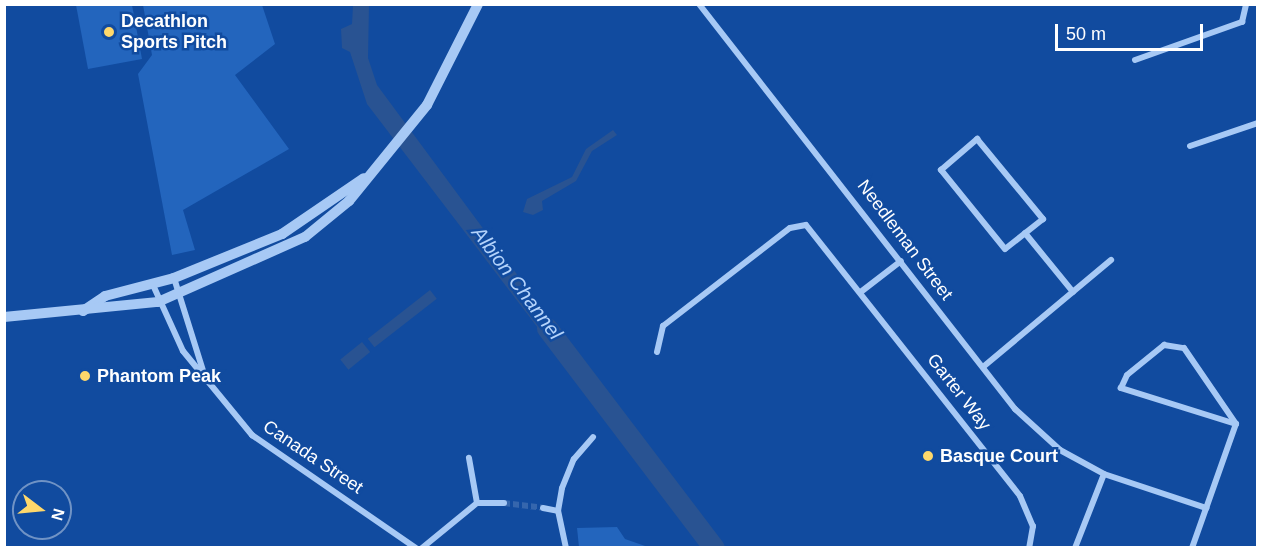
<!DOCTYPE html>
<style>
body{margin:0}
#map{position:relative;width:1262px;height:552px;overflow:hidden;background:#114b9f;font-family:Arial,sans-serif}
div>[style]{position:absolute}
.green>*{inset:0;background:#2365bd}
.water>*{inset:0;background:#295392;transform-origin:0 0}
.canal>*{height:21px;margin:-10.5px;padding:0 10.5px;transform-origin:10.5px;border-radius:10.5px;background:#295392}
.minor-tunnel>*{height:6px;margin-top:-3px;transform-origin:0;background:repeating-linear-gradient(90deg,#3566ad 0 6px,transparent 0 9px)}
.minor>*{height:6px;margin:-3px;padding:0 3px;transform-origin:3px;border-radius:3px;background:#a7c9f5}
.tertiary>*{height:10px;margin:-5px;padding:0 5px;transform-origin:5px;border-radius:5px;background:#a7c9f5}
.dots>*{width:16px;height:16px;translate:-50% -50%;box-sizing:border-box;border:3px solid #114b9f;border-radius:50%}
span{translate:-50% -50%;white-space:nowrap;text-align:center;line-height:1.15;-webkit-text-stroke:5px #114b9f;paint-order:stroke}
.poi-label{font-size:18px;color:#fff;font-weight:700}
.left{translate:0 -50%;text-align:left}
.street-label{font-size:18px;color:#fff}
.water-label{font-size:20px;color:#b4d3fb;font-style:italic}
.frame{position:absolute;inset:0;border:6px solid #fff;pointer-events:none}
.north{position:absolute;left:12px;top:480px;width:60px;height:60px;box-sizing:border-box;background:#114b9f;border:2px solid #7093c5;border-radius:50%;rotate:106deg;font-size:16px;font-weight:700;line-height:24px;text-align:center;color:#fff}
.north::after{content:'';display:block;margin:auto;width:21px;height:27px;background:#ffd86b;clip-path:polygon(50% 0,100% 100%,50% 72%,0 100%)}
.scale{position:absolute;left:1055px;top:24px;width:148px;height:27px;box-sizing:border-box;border:3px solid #fff;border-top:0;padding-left:8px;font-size:18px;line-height:21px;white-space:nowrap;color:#fff;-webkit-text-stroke:4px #114b9f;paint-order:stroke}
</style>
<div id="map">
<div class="green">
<i style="clip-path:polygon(76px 5px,132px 5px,142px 59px,88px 69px)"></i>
<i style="clip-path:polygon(143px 5px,262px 5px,275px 44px,235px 75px,289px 149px,183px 210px,195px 250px,172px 255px,138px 74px,152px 55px)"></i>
<i style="clip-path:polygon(617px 527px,625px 539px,648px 547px,579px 547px,577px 528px)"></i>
</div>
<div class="water">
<i style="clip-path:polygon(353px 5px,369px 5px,368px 58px,377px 85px,570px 346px,557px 353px,367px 104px,350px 52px,342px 48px,341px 29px,352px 24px)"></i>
<i style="clip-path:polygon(613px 130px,617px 135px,592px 151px,576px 181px,542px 201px,543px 210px,533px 215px,523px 212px,527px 199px,572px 177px,586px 149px)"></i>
<i style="left:430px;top:290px;width:11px;height:79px;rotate:52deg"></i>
<i style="left:362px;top:342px;width:13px;height:28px;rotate:51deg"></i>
</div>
<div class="canal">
<i style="left:547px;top:328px;width:276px;rotate:52.8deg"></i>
</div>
<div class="minor-tunnel">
<i style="left:504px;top:503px;width:39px;rotate:7deg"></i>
</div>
<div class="minor">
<i style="left:699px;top:4px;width:514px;rotate:52.04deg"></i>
<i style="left:1015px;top:409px;width:61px;rotate:42.3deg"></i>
<i style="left:1060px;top:450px;width:50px;rotate:28.6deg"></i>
<i style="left:1104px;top:474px;width:108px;rotate:18.4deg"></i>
<i style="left:1135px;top:60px;width:114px;rotate:-19.6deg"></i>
<i style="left:1242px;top:22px;width:18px;rotate:-77deg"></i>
<i style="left:977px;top:139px;width:104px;rotate:50.5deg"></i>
<i style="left:1043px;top:219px;width:48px;rotate:141.7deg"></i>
<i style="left:1005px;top:249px;width:102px;rotate:-129deg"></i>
<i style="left:941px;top:170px;width:48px;rotate:-40.7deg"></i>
<i style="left:1190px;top:146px;width:72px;rotate:-18.7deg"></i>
<i style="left:1025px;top:233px;width:76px;rotate:50.9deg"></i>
<i style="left:174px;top:278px;width:101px;rotate:72.6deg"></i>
<i style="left:153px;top:285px;width:72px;rotate:65.6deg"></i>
<i style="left:183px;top:351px;width:109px;rotate:50.6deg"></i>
<i style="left:252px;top:435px;width:199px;rotate:34.6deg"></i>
<i style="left:862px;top:291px;width:49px;rotate:-37.6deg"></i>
<i style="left:1164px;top:345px;width:20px;rotate:9deg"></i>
<i style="left:1184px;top:348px;width:92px;rotate:55.6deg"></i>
<i style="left:1236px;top:424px;width:121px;rotate:-162.6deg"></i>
<i style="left:1121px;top:388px;width:14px;rotate:-65deg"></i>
<i style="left:1127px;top:375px;width:48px;rotate:-39deg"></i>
<i style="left:657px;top:352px;width:27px;rotate:-77deg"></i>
<i style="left:663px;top:326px;width:160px;rotate:-37.7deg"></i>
<i style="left:790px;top:228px;width:16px;rotate:-11deg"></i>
<i style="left:806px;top:225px;width:345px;rotate:51.7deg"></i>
<i style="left:1020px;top:496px;width:33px;rotate:67deg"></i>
<i style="left:1033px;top:526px;width:22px;rotate:100deg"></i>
<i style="left:983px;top:367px;width:167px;rotate:-39.9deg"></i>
<i style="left:477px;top:503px;width:27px"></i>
<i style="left:543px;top:508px;width:15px;rotate:11deg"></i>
<i style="left:422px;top:548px;width:71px;rotate:-39.3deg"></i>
<i style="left:477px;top:503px;width:46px;rotate:-100.1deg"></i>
<i style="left:566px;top:548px;width:38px;rotate:-102deg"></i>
<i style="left:558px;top:511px;width:23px;rotate:-80deg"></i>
<i style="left:562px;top:488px;width:31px;rotate:-68deg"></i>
<i style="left:574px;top:459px;width:29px;rotate:-49deg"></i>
<i style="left:1075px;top:548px;width:79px;rotate:-68.6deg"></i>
<i style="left:1192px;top:548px;width:132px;rotate:-70.5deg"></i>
</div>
<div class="tertiary">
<i style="left:83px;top:311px;width:27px;rotate:-34deg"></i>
<i style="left:105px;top:296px;width:71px;rotate:-14.6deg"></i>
<i style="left:174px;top:278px;width:117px;rotate:-22.2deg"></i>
<i style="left:282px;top:234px;width:99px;rotate:-34.3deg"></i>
<i style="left:4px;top:317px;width:155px;rotate:-5.6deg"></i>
<i style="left:158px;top:302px;width:161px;rotate:-23.9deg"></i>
<i style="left:305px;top:237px;width:57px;rotate:-39.3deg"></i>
<i style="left:349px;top:201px;width:124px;rotate:-50.9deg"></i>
<i style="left:427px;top:105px;width:113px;rotate:-63.2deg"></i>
</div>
<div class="dots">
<i style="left:109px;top:32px;background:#ffd86b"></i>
<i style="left:85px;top:376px;background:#ffd86b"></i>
<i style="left:928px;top:456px;background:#ffd86b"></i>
</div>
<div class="poi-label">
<span class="left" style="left:121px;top:32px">Decathlon<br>Sports Pitch</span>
<span class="left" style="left:97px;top:376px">Phantom Peak</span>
<span class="left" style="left:940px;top:456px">Basque Court</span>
</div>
<div class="street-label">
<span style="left:905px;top:240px;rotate:53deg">Needleman Street</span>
<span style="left:959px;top:392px;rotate:52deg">Garter Way</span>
<span style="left:313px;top:457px;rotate:34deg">Canada Street</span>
</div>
<div class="water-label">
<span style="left:517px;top:283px;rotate:53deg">Albion Channel</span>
</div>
<div class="frame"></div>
<div class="north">N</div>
<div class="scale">50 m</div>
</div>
